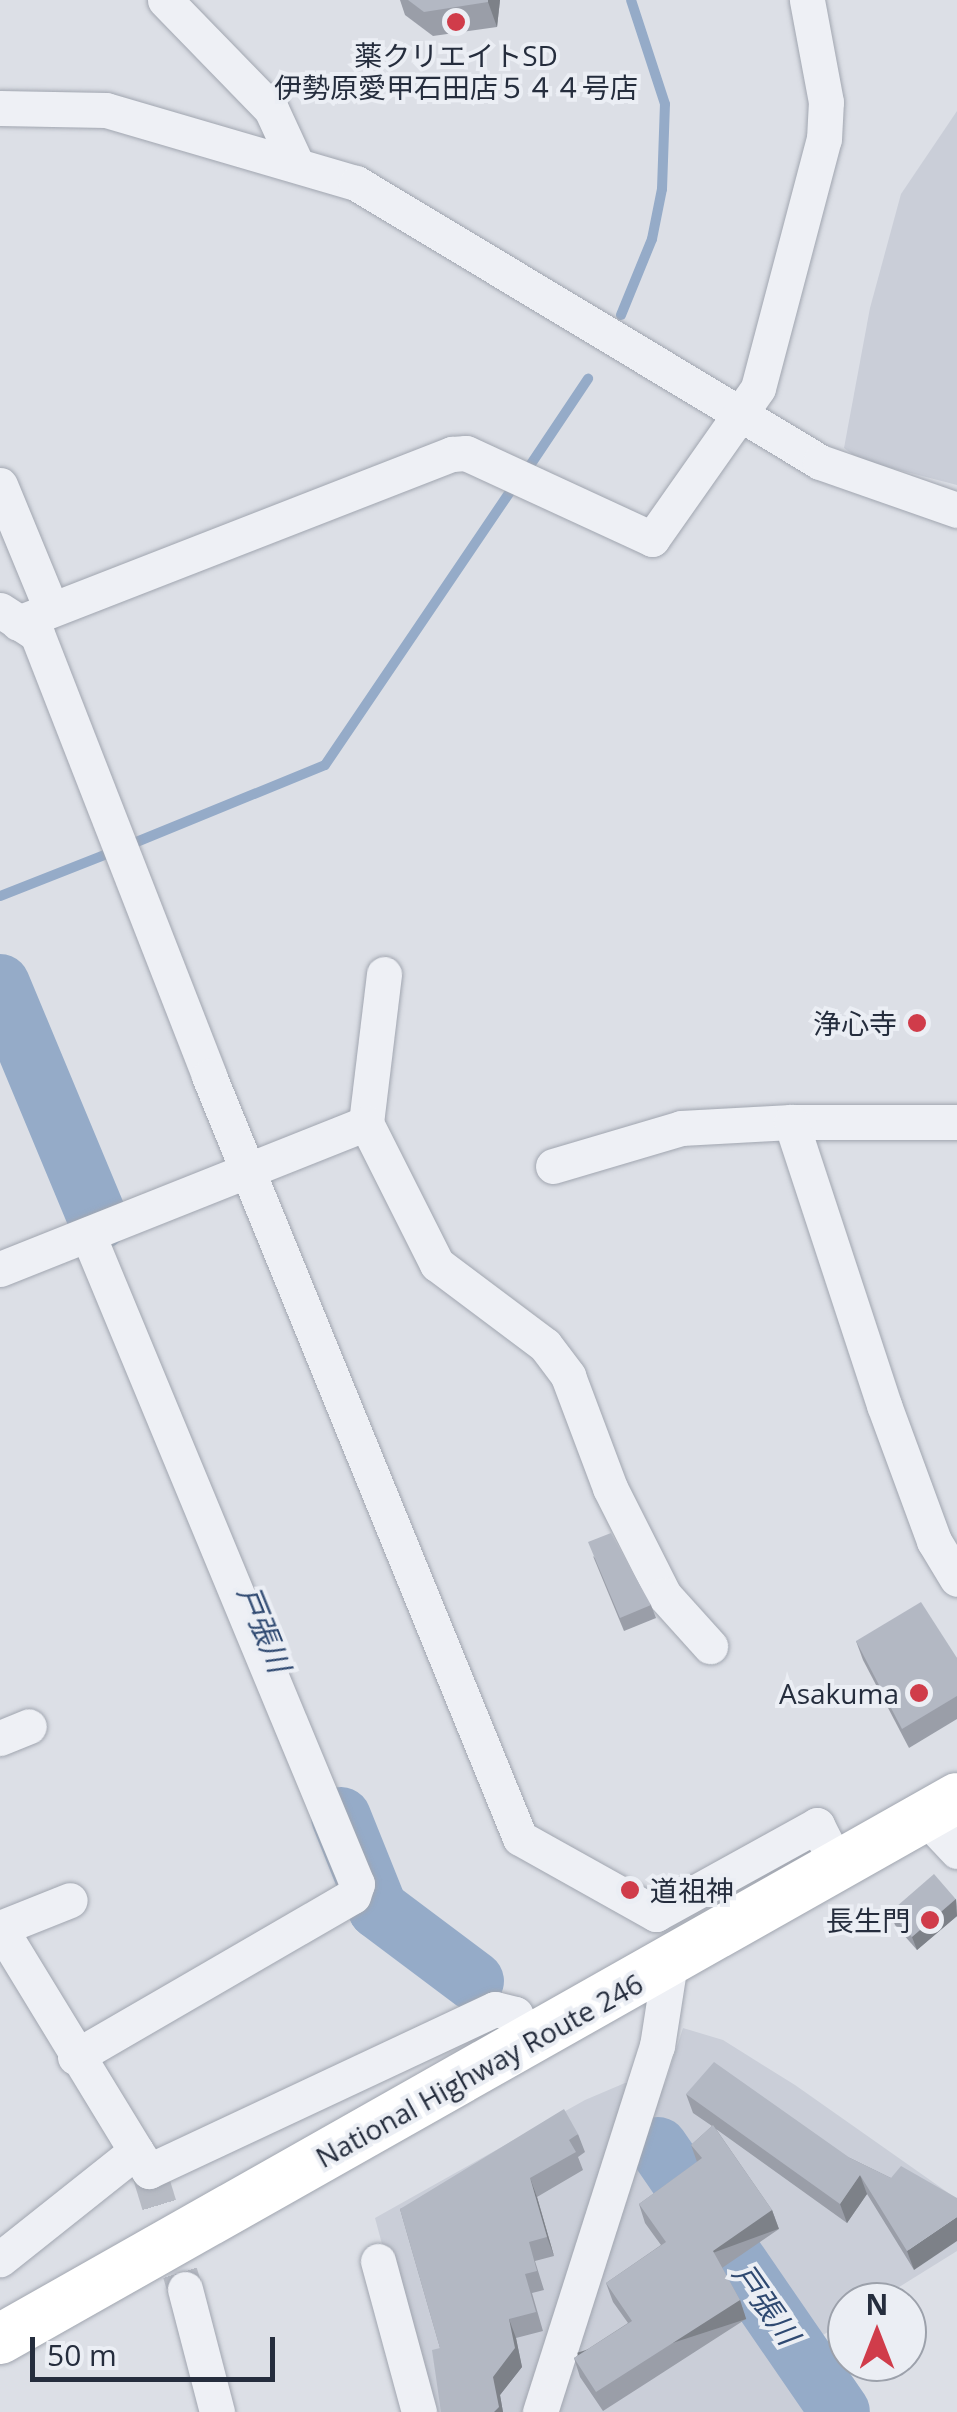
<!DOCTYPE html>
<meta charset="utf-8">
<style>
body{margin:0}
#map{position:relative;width:957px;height:2412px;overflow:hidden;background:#dcdfe6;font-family:"Open Sans","Noto Sans JP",sans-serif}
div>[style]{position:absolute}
.built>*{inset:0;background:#caced8}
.stream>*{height:10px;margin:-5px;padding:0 5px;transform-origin:5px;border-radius:5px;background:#95abc8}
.river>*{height:60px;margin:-30px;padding:0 30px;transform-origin:30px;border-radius:30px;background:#95abc8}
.minor-tunnel>*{height:35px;margin-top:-17.5px;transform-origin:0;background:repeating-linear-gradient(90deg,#b7bbc4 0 35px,transparent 0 53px)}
.roads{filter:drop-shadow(0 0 2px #a1a6b0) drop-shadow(0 0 2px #a1a6b0)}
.minor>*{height:35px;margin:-17.5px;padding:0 17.5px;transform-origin:17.5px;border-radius:17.5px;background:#eef0f5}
.highway>*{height:50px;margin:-25px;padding:0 25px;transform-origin:25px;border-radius:25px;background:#fff}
.wall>*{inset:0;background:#9a9ea8}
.shaded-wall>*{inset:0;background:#7d8188;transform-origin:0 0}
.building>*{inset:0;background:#b3b8c3;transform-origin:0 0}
.dots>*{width:28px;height:28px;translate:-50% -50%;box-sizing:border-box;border:5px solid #ebeef4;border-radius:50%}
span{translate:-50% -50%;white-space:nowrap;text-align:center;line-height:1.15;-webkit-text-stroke:8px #ebeef4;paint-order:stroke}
.poi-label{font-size:28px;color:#252d3d}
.right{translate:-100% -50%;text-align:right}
.left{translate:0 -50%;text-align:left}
.street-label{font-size:28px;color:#252d3d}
.water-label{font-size:30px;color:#2f4971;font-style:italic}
.north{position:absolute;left:827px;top:2282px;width:100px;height:100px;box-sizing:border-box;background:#ebeef4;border:2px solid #9ca1ab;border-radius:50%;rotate:0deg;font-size:28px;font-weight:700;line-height:40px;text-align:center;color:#252d3d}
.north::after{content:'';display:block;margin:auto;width:35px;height:45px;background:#d03c4a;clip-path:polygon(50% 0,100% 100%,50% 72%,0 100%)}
.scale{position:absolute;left:30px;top:2337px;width:245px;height:45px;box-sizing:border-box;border:5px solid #252d3d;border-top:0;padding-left:12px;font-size:30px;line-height:35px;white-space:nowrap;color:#252d3d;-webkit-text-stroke:8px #ebeef4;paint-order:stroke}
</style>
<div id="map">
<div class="built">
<i style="clip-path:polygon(957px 111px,957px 485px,860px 460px,844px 448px,870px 308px,901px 194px)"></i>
<i style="clip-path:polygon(683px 2028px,723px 2040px,795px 2085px,957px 2199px,957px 2251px,875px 2302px,847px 2302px,847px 2320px,791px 2355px,832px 2412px,427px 2412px,375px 2218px,585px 2100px,625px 2083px,665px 2084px)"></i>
</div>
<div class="stream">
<i style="left:621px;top:315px;width:82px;rotate:-67.8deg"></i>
<i style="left:652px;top:239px;width:51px;rotate:-78.7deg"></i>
<i style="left:662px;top:189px;width:85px;rotate:-88deg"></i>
<i style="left:665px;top:104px;width:109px;rotate:-108.1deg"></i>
<i style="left:527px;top:470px;width:110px;rotate:-56.2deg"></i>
<i style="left:134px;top:843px;width:206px;rotate:-22.2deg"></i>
<i style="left:325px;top:765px;width:332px;rotate:-55.9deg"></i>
<i style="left:0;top:896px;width:120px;rotate:-21.4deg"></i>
</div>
<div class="river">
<i style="left:0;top:984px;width:256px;rotate:67.4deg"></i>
<i style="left:341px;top:1817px;width:99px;rotate:68.1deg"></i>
<i style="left:378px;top:1909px;width:120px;rotate:36.9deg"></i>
<i style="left:658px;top:2147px;width:321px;rotate:55.5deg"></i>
</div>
<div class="minor-tunnel">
<i style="left:149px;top:2171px;width:123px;rotate:73deg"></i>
</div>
<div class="roads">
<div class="minor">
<i style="left:165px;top:0;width:152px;rotate:45.8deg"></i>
<i style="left:271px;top:109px;width:57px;rotate:65.2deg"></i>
<i style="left:0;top:108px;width:106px;rotate:1.1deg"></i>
<i style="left:106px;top:110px;width:260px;rotate:16.3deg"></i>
<i style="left:356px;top:183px;width:541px;rotate:31.02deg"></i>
<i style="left:820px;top:462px;width:145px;rotate:19.3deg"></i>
<i style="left:0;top:485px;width:134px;rotate:67.6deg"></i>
<i style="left:0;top:610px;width:44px;rotate:33deg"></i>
<i style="left:37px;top:634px;width:474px;rotate:68.7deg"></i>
<i style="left:209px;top:1076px;width:823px;rotate:67.8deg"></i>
<i style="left:520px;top:1838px;width:156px;rotate:29.2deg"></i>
<i style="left:656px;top:1914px;width:184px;rotate:-28.9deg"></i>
<i style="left:817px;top:1825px;width:47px;rotate:63.4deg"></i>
<i style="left:18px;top:623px;width:466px;rotate:-21.3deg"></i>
<i style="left:452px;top:454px;width:14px;rotate:-4deg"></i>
<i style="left:466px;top:453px;width:205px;rotate:24.8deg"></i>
<i style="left:652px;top:539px;width:184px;rotate:-54.9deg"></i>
<i style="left:758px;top:388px;width:258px;rotate:-75.2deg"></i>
<i style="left:824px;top:139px;width:37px;rotate:-87deg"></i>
<i style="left:826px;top:102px;width:104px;rotate:-100.6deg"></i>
<i style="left:791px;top:1122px;width:166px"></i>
<i style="left:366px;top:1123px;width:150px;rotate:-83.1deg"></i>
<i style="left:553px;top:1166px;width:134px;rotate:-16.5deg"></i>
<i style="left:681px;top:1128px;width:110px;rotate:-3.1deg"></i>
<i style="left:791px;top:1122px;width:298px;rotate:71.8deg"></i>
<i style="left:884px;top:1405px;width:145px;rotate:69.8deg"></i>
<i style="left:934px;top:1541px;width:44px;rotate:58.8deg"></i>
<i style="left:0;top:1269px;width:394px;rotate:-21.7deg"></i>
<i style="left:366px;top:1123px;width:158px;rotate:63.3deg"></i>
<i style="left:437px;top:1264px;width:135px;rotate:36.9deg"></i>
<i style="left:545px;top:1345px;width:39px;rotate:53deg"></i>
<i style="left:568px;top:1376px;width:120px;rotate:69.4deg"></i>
<i style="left:610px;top:1488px;width:120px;rotate:63.2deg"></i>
<i style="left:664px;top:1595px;width:69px;rotate:48deg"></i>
<i style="left:0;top:1738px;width:31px;rotate:-22deg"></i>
<i style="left:925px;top:1817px;width:47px;rotate:46.7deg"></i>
<i style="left:0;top:1928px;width:261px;rotate:58.6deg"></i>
<i style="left:136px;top:2151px;width:174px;rotate:141.5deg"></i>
<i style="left:0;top:1928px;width:75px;rotate:-21.8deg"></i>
<i style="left:75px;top:2057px;width:321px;rotate:-30.1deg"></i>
<i style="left:353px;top:1896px;width:13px;rotate:-72deg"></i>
<i style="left:357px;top:1884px;width:703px;rotate:-112.51deg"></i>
<i style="left:136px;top:2151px;width:24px;rotate:57deg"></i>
<i style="left:149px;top:2171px;width:382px;rotate:-25.1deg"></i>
<i style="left:495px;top:2009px;width:21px;rotate:14deg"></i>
<i style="left:515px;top:2014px;width:30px;rotate:64deg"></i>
<i style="left:378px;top:2261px;width:156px;rotate:74.8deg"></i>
<i style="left:185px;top:2289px;width:127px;rotate:75.4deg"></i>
<i style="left:540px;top:2412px;width:384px;rotate:-72.3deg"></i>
<i style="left:657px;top:2046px;width:84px;rotate:-81.1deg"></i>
</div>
<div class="highway">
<i style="left:0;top:2339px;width:1099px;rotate:-29.48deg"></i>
</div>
</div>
<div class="wall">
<i style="clip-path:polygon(400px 0,500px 0,497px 27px,433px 36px,405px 15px)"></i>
<i style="clip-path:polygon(593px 1556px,651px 1605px,656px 1618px,624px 1631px)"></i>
<i style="clip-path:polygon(856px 1641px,957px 1658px,957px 1719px,909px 1748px,863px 1660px)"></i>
<i style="clip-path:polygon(956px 1899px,957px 1916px,917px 1950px,895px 1925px,890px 1912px)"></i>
<i style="clip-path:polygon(686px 2094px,850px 2158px,891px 2178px,914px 2270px,867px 2194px,847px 2223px,716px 2129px,772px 2210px,779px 2229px,722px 2268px,740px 2300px,746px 2319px,603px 2411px,580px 2377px,574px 2358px,628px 2323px,613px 2302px,606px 2283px,661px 2245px,645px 2223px,639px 2204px,697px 2162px,691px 2145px,712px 2126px,693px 2113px)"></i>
<i style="clip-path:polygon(578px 2134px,585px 2152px,578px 2157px,583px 2170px,537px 2197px,554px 2256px,535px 2261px,544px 2290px,532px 2293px,543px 2331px,516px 2338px,522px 2367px,500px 2395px,503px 2412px,441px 2412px,440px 2348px,400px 2209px)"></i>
</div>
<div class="shaded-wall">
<i style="clip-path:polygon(488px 0,500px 0,497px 27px,488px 2px)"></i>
<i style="clip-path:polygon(956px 1899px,957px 1916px,917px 1950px,912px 1937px)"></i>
<i style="clip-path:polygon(860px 2175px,867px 2194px,847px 2223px,840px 2204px)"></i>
<i style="clip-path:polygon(530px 2178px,537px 2197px,554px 2256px,547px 2237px)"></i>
<i style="left:772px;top:2210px;width:20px;height:72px;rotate:70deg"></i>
<i style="clip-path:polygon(957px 2217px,957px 2241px,914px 2270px,907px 2251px)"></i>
<i style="left:740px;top:2300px;width:20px;height:171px;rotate:72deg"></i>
<i style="clip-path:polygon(509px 2319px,516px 2338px,522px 2367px,500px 2395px,503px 2412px,494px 2412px,493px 2377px)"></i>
</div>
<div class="building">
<i style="clip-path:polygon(408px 0,488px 0,488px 2px,424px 12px)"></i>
<i style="clip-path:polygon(611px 1533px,651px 1605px,620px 1618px,588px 1542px)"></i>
<i style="clip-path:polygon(921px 1602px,957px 1658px,957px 1696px,902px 1729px,856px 1641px)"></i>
<i style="left:934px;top:1874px;width:33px;height:58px;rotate:49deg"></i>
<i style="clip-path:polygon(714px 2062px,850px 2158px,891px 2178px,901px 2166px,957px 2198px,957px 2217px,907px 2251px,860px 2175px,840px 2204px,686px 2094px)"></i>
<i style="clip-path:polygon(564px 2109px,578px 2134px,569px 2140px,576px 2152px,530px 2178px,547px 2237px,529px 2242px,537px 2271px,525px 2274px,536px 2312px,509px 2319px,515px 2348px,493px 2377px,499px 2407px,494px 2412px,441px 2412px,432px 2350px,440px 2348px,400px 2209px)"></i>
<i style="clip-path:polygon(713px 2125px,772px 2210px,713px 2251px,740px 2300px,596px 2392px,574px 2358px,632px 2321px,606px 2283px,666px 2242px,639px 2204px,702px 2158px,691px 2145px)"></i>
</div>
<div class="dots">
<i style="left:456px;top:22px;background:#d03c4a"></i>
<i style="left:917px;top:1023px;background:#d03c4a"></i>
<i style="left:919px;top:1693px;background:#d03c4a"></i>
<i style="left:630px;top:1890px;background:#d03c4a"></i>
<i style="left:930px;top:1920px;background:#d03c4a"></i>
</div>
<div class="poi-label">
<span style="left:456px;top:71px">薬クリエイトSD<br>伊勢原愛甲石田店５４４号店</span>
<span class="right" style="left:897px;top:1023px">浄心寺</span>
<span class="right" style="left:899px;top:1693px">Asakuma</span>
<span class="left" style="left:650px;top:1890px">道祖神</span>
<span class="right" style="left:910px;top:1920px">長生門</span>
</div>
<div class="street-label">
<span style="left:479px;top:2070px;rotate:-29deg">National Highway Route 246</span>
</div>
<div class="water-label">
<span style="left:264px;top:1629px;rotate:68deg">戸張川</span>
<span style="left:766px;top:2304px;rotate:55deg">戸張川</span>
</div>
<div class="north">N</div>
<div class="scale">50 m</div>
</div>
